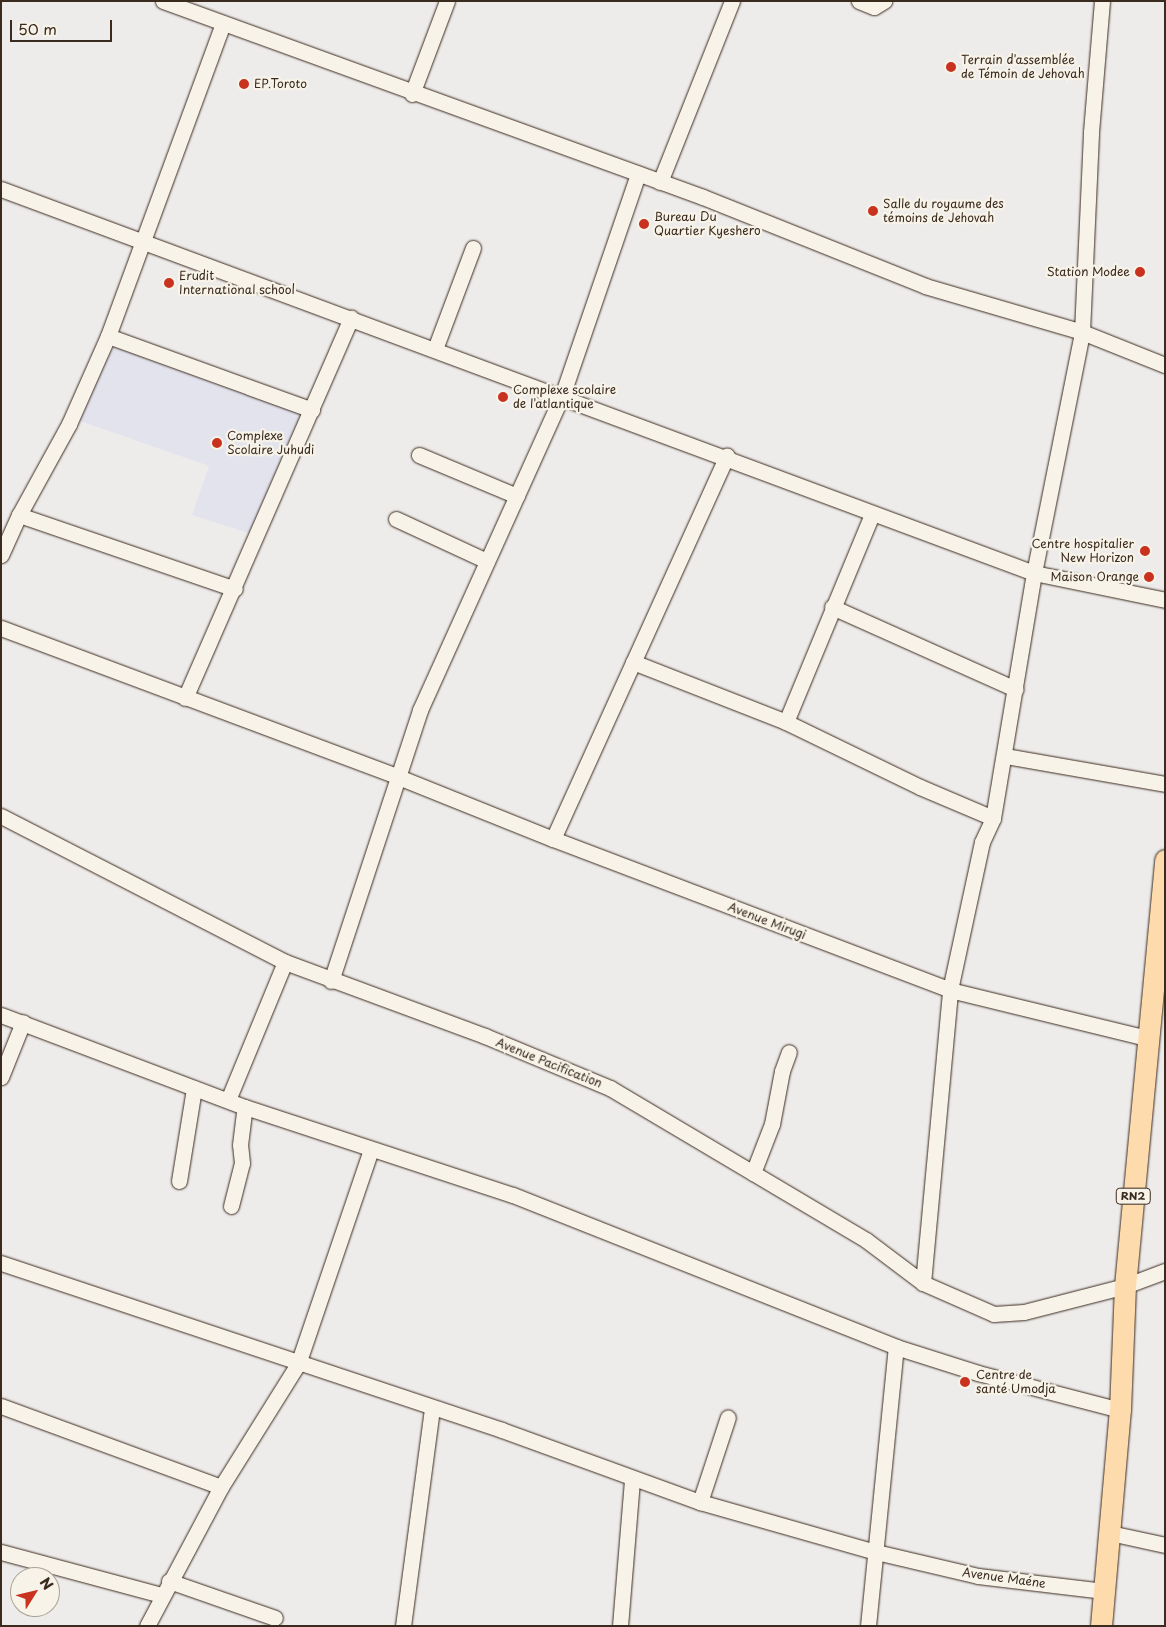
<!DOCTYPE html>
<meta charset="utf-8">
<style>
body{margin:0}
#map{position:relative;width:1166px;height:1627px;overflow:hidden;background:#eeeceb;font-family:"Playpen Sans",sans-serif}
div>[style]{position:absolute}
.built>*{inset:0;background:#e3e3ee}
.roads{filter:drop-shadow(0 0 1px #3b2a1e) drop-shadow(0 0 1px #3b2a1e)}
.minor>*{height:15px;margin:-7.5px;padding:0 7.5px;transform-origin:7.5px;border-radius:7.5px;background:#f7f3e8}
.highway>*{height:21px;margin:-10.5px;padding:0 10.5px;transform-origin:10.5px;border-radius:10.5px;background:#fedbac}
.dots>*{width:14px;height:14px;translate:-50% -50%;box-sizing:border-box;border:2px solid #f7f3e8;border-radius:50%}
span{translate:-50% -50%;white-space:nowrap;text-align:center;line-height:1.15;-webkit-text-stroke:4.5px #f7f3e8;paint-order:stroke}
.shield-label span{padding:1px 4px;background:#f7f3e8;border:1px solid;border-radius:4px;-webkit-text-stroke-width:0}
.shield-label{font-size:11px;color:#3b2a1e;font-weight:700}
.poi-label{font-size:12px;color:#3b2a1e}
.left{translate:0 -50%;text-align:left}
.right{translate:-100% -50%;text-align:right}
.street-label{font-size:12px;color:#3b2a1e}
.frame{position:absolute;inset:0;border:2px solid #3b2a1e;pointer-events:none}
.north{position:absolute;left:10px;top:1567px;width:50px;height:50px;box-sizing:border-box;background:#f7f3e8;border:1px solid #aca397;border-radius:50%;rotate:54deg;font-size:14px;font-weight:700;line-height:20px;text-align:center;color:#3b2a1e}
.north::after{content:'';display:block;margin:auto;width:18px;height:22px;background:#c8321e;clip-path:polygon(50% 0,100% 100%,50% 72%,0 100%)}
.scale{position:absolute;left:10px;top:20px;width:102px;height:22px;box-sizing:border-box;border:2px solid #3b2a1e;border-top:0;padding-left:6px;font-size:15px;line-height:18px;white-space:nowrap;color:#3b2a1e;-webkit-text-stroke:4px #f7f3e8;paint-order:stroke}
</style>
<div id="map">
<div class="built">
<i style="clip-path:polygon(108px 342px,303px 412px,251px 534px,192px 515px,209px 466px,77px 420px)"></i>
</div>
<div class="roads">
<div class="minor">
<i style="left:163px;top:1px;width:574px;rotate:19.95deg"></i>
<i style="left:703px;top:197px;width:239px;rotate:21.8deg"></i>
<i style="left:925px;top:286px;width:164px;rotate:16.3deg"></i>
<i style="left:1082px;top:332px;width:89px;rotate:21.7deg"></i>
<i style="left:859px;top:1px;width:16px;rotate:22deg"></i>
<i style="left:874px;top:7px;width:12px;rotate:-31deg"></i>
<i style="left:412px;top:94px;width:99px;rotate:-69.4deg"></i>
<i style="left:660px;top:182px;width:195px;rotate:-68.3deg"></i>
<i style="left:1px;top:189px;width:1102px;rotate:20.39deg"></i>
<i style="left:1034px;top:573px;width:134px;rotate:11.6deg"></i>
<i style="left:108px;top:336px;width:217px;rotate:19.9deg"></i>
<i style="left:435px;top:349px;width:108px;rotate:-69.4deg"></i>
<i style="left:419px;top:455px;width:106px;rotate:22.7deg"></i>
<i style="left:19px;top:515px;width:228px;rotate:18.9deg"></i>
<i style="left:396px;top:519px;width:100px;rotate:24.8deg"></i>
<i style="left:1px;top:555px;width:44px;rotate:-65.8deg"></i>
<i style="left:19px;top:515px;width:104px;rotate:-61.2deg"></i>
<i style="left:69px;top:424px;width:96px;rotate:-66.1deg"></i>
<i style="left:108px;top:336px;width:333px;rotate:-69.8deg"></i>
<i style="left:832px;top:607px;width:201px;rotate:24.1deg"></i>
<i style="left:1px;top:628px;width:422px;rotate:20.5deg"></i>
<i style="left:396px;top:776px;width:169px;rotate:21.9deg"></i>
<i style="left:553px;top:839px;width:425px;rotate:20.8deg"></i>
<i style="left:950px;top:990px;width:203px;rotate:13.7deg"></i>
<i style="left:633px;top:662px;width:164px;rotate:21.4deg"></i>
<i style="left:786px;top:722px;width:149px;rotate:25.9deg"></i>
<i style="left:920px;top:787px;width:79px;rotate:23deg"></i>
<i style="left:185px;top:698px;width:415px;rotate:-66.4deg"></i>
<i style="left:786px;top:722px;width:225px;rotate:-67.5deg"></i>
<i style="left:1005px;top:756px;width:162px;rotate:9.9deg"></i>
<i style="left:1px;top:816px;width:319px;rotate:27.2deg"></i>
<i style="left:285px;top:962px;width:213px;rotate:20.3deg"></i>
<i style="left:485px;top:1036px;width:135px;rotate:22.6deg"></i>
<i style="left:610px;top:1088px;width:298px;rotate:30.7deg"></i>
<i style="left:866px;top:1240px;width:71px;rotate:37deg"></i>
<i style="left:923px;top:1283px;width:77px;rotate:23.6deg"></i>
<i style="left:994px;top:1314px;width:30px;rotate:-4deg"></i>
<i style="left:1024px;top:1312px;width:104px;rotate:-14.4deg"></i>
<i style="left:1125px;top:1286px;width:43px;rotate:-20.6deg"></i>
<i style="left:553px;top:839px;width:421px;rotate:-65.6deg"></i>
<i style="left:331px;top:981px;width:285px;rotate:-71.8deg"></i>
<i style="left:420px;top:710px;width:345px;rotate:-65.7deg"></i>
<i style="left:562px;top:396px;width:235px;rotate:-71.1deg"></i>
<i style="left:1px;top:1015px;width:261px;rotate:20.7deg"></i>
<i style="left:245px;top:1107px;width:282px;rotate:18.2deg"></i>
<i style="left:513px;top:1195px;width:412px;rotate:21.6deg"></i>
<i style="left:896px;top:1347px;width:86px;rotate:17.6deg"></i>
<i style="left:978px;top:1373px;width:147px;rotate:14.6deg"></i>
<i style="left:1px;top:1077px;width:59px;rotate:-68.2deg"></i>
<i style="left:228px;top:1100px;width:149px;rotate:-67.6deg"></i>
<i style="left:753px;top:1173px;width:53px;rotate:-68.8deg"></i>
<i style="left:772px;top:1124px;width:54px;rotate:-79.3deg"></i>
<i style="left:782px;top:1071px;width:20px;rotate:-70deg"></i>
<i style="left:179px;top:1181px;width:94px;rotate:-80.8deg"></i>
<i style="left:231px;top:1206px;width:44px;rotate:-75.7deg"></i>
<i style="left:242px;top:1163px;width:18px;rotate:-96deg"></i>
<i style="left:240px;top:1145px;width:38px;rotate:-83deg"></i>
<i style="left:1px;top:1263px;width:528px;rotate:18.43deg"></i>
<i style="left:502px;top:1430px;width:211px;rotate:20deg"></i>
<i style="left:700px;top:1502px;width:183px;rotate:15.9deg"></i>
<i style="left:876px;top:1552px;width:105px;rotate:13.2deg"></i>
<i style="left:978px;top:1576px;width:127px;rotate:6.8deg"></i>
<i style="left:923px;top:1283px;width:294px;rotate:-84.7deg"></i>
<i style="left:950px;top:990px;width:151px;rotate:-77.8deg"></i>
<i style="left:982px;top:842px;width:26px;rotate:-65deg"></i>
<i style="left:993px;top:818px;width:248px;rotate:-80.5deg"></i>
<i style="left:1034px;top:573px;width:246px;rotate:-78.7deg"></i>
<i style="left:1082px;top:332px;width:200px;rotate:-87.4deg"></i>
<i style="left:1091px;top:132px;width:131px;rotate:-85.2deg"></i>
<i style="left:1px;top:1406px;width:234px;rotate:20.2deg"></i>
<i style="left:700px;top:1502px;width:89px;rotate:-71.8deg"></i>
<i style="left:1110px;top:1533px;width:56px;rotate:12.3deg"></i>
<i style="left:1px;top:1552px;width:167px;rotate:15deg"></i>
<i style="left:169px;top:1581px;width:112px;rotate:19.2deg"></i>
<i style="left:147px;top:1626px;width:157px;rotate:-62deg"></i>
<i style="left:221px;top:1487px;width:145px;rotate:-58deg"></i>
<i style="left:298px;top:1364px;width:226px;rotate:-71.2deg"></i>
<i style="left:403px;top:1626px;width:220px;rotate:-82.4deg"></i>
<i style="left:620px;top:1626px;width:147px;rotate:-85.3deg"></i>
<i style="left:868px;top:1626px;width:280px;rotate:-84.3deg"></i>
</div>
<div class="highway">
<i style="left:1101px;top:1626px;width:217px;rotate:-85deg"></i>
<i style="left:1120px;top:1410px;width:124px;rotate:-87.7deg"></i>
<i style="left:1125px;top:1286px;width:428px;rotate:-84.6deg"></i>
</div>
</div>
<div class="dots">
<i style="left:951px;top:67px;background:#c8321e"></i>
<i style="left:244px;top:84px;background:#c8321e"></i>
<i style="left:873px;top:211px;background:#c8321e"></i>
<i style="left:644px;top:224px;background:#c8321e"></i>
<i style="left:1140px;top:272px;background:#c8321e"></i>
<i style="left:169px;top:283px;background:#c8321e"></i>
<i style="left:503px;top:397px;background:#c8321e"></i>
<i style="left:217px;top:443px;background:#c8321e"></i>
<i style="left:1145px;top:551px;background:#c8321e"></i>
<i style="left:1149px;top:577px;background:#c8321e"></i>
<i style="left:965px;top:1382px;background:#c8321e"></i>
</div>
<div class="shield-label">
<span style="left:1133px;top:1196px">RN2</span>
</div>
<div class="poi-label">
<span class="left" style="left:961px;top:67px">Terrain d'assemblée<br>de Témoin de Jehovah</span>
<span class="left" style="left:254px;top:84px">EP.Toroto</span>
<span class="left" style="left:883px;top:211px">Salle du royaume des<br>témoins de Jehovah</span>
<span class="left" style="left:654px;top:224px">Bureau Du<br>Quartier Kyeshero</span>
<span class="right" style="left:1130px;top:272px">Station Modee</span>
<span class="left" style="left:179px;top:283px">Erudit<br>International school</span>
<span class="left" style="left:513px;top:397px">Complexe scolaire<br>de l'atlantique</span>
<span class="left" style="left:227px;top:443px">Complexe<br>Scolaire Juhudi</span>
<span class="right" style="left:1134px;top:551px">Centre hospitalier<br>New Horizon</span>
<span class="right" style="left:1139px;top:577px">Maison Orange</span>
<span class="left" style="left:976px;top:1382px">Centre de<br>santé Umodja</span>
</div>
<div class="street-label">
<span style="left:767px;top:921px;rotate:21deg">Avenue Mirugi</span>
<span style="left:549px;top:1063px;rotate:22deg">Avenue Pacification</span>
<span style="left:1004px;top:1578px;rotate:8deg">Avenue Maéne</span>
</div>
<div class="frame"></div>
<div class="north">N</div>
<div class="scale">50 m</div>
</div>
